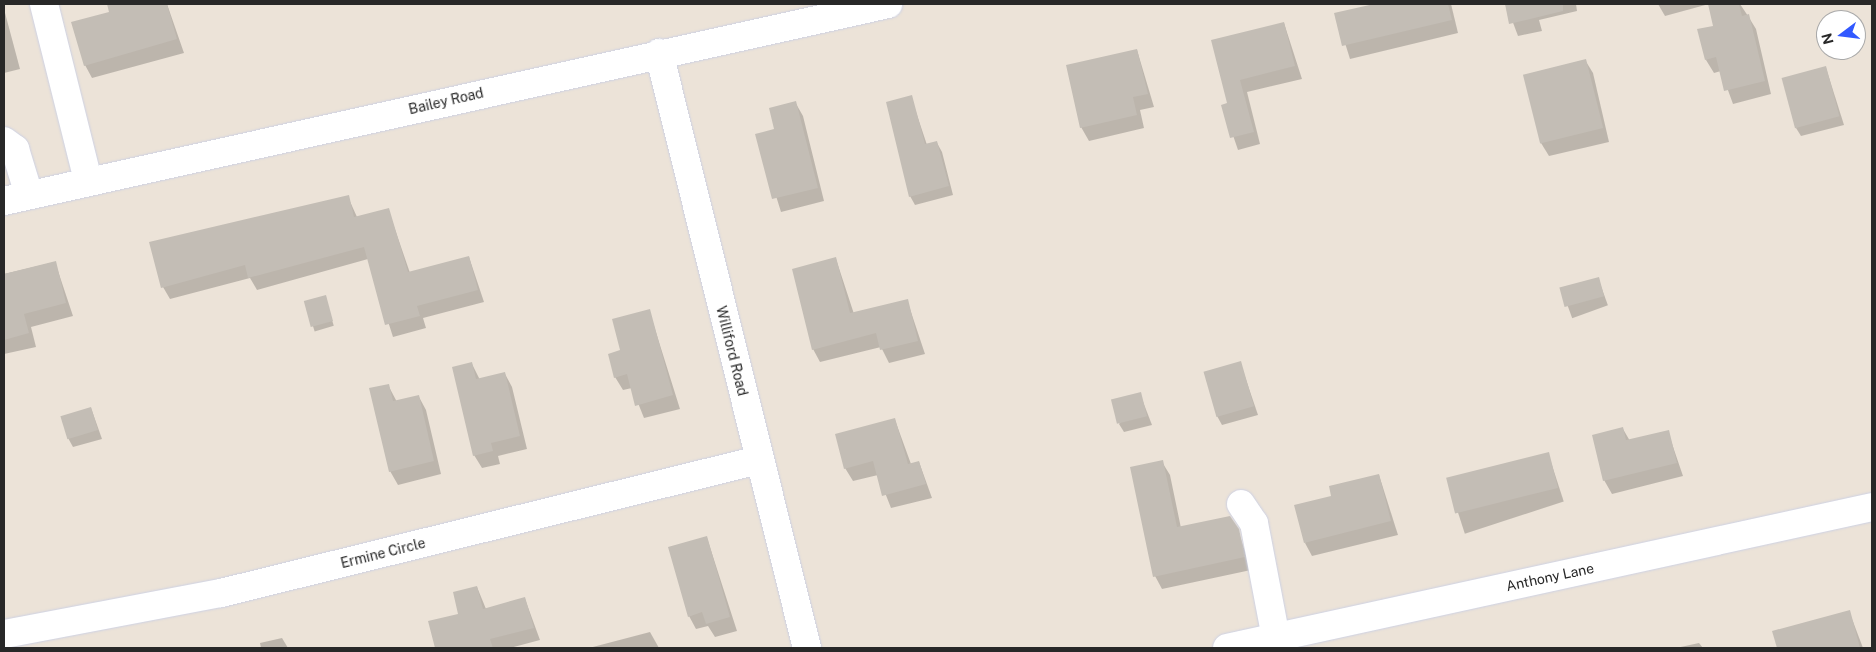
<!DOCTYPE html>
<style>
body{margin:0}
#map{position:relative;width:1876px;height:652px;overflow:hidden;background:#ece3d8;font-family:"Public Sans",sans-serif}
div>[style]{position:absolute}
.shadow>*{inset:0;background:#0003;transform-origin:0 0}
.building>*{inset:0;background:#c3bdb5;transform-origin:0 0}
.roads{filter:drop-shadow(0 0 1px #cdd1e3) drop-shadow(0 0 1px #cdd1e3)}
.minor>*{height:28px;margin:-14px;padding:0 14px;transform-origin:14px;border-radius:14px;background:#fff}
span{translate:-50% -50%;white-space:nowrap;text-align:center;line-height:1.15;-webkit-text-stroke:4.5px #fff;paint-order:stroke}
.street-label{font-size:14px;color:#282828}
.frame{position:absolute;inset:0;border:5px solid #282828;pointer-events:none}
.north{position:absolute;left:1816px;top:10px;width:50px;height:50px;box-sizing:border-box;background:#fff;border:1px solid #a9a9a9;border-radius:50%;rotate:255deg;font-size:14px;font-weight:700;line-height:20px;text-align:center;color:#282828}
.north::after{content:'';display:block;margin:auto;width:18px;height:22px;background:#3259ff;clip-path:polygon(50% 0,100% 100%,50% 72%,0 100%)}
</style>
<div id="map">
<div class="shadow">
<i style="clip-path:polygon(108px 4px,140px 4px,141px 8px,167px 4px,184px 53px,92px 78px,85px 65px,111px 12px)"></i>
<i style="clip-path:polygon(1379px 4px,1451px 4px,1458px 33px,1350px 59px,1336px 14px)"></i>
<i style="clip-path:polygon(1506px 4px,1576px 4px,1577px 11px,1539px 20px,1542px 31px,1518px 36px)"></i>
<i style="clip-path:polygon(1658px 4px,1709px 4px,1665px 16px)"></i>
<i style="clip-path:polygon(1709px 4px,1740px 4px,1748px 16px,1756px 29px,1771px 94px,1733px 104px,1721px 71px,1714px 73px,1706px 60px,1715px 27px)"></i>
<i style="clip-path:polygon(4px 9px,20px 69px,4px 73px)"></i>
<i style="clip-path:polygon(1284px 23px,1302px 79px,1247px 92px,1260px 144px,1238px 150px,1223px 106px,1229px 104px,1213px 41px)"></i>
<i style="clip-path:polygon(1137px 50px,1154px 107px,1140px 110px,1144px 128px,1089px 141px,1081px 127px)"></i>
<i style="clip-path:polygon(1585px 60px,1593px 73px,1609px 142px,1549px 156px,1541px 143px,1525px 75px)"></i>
<i style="clip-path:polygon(1826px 68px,1844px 125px,1801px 136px,1796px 128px)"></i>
<i style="clip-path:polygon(911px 97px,927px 145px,937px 143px,942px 152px,953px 195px,915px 205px,910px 196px)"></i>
<i style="clip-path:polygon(795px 102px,803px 116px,824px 201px,781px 212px,757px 135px,776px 130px)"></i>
<i style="clip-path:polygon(348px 197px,357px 217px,388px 209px,410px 273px,469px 257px,484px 302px,423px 318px,426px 328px,393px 337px,368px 259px,257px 290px,250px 278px,170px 299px,163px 287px)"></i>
<i style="clip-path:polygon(836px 259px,854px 314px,907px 300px,925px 354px,889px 363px,881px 347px,820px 362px,813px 349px)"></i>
<i style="clip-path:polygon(55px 262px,73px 316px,31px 327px,36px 347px,4px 354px,4px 274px)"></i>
<i style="left:1598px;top:278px;width:29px;height:38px;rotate:70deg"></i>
<i style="left:325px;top:297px;width:30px;height:20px;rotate:73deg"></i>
<i style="clip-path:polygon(649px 310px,680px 409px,644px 418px,632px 388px,623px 390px,615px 377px,622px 351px)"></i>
<i style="clip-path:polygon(1240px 362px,1258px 415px,1222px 425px,1217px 416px)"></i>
<i style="clip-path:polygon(472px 364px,480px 380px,505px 374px,512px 387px,527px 449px,498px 456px,500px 464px,482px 468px,474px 455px)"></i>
<i style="clip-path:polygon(388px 385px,397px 402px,419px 397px,426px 410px,441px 474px,398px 485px,390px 471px)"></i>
<i style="clip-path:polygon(1140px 394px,1152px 425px,1124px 432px,1119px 424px)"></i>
<i style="clip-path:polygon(91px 408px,102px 439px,73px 447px,68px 438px)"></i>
<i style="clip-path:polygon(895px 420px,911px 464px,919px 462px,932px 498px,891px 508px,878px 475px,853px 481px,845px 468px)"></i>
<i style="clip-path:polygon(1623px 429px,1630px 441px,1668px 432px,1683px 476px,1612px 494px,1604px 480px)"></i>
<i style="left:1548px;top:453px;width:51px;height:104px;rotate:72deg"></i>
<i style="clip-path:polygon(1162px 462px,1170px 475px,1181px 528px,1238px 530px,1251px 570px,1162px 589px,1155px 576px)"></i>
<i style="clip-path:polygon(1379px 475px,1398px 535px,1312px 556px,1305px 543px,1333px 497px)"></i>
<i style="clip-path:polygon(707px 538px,737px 631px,715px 637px,708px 626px,696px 629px,689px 616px)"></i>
<i style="clip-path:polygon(477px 587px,486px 609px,525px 599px,540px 640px,510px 648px,436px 648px,430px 622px,460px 615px)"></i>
<i style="clip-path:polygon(1849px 611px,1863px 648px,1778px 648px,1774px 632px)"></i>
<i style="clip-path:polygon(650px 632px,659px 648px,589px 648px)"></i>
<i style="clip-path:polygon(282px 638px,288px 648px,261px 648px,260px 643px)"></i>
<i style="clip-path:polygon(1699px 643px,1703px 648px,1676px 648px)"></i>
</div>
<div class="building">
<i style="clip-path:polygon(107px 4px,167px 4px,177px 39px,84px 66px,71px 22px,109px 12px)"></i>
<i style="clip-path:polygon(1374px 4px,1448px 4px,1452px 20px,1342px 46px,1334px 13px)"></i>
<i style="clip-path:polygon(1505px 4px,1563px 4px,1563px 11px,1509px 24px)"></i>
<i style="clip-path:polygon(1708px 4px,1739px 4px,1742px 16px,1749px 14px,1765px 81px,1724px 91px,1716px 57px,1705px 60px,1697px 29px,1713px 26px)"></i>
<i style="clip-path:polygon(1284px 22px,1295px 66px,1240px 80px,1254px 132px,1230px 138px,1221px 105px,1227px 103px,1211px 40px)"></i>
<i style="clip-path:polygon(1137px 49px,1148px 94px,1133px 97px,1137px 115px,1080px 128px,1066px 65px)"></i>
<i style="left:1586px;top:59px;width:71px;height:65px;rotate:76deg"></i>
<i style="left:1826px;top:66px;width:52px;height:46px;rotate:75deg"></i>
<i style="clip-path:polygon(912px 95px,925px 144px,937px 141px,949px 186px,909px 197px,886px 102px)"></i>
<i style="clip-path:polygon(796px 101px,818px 188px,772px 199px,755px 134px,774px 129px,769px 108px)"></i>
<i style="clip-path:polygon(349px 195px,354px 217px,389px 208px,408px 272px,469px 256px,478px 290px,417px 306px,420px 316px,385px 325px,364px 247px,248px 278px,245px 265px,161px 288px,149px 242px)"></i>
<i style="clip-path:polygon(836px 257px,850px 313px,908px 299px,918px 341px,880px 350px,876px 333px,812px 350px,792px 269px)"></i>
<i style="clip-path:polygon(56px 261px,66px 303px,24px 314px,29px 333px,4px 340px,4px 274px)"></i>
<i style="left:1599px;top:277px;width:20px;height:41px;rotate:75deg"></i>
<i style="left:326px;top:295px;width:27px;height:23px;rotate:75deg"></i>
<i style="clip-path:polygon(650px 309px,673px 395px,635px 406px,627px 374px,614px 378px,608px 354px,620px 350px,612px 319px)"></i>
<i style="left:1241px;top:361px;width:47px;height:39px;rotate:74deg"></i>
<i style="clip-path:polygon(472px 362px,476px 379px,505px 372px,520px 436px,491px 443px,493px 451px,473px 456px,452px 367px)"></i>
<i style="clip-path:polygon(389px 384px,393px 401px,419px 395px,434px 461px,389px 472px,369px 388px)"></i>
<i style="left:1141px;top:392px;width:25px;height:31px;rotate:76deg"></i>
<i style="left:91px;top:407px;width:24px;height:32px;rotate:73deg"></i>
<i style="clip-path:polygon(895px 418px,908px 464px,919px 461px,926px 484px,882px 496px,873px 461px,844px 469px,835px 434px)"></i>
<i style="clip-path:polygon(1623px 427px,1626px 440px,1669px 430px,1677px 463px,1603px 481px,1592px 435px)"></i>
<i style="left:1549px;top:452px;width:37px;height:106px;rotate:76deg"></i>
<i style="clip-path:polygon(1163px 460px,1177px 527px,1230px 516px,1239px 529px,1245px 557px,1153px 577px,1130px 467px)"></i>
<i style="clip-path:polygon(1379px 474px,1391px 521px,1304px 543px,1294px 505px,1331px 496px,1329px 486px)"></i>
<i style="clip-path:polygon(707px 536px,730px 617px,706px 624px,702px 612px,688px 617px,668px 547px)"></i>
<i style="clip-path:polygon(477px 586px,483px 609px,525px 597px,534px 628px,490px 639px,493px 648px,435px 648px,428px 621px,458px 614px,453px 592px)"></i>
<i style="clip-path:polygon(1850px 610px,1860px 648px,1777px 648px,1772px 631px)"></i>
</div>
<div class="roads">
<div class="minor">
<i style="left:44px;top:4px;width:182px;rotate:76deg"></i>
<i style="left:659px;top:53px;width:613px;rotate:76.03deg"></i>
<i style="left:4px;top:141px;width:14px;rotate:36deg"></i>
<i style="left:15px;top:149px;width:48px;rotate:73.1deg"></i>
<i style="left:4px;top:201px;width:906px;rotate:-12.56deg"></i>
<i style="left:1241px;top:504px;width:23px;rotate:56deg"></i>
<i style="left:1254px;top:523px;width:117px;rotate:79.2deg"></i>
<i style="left:4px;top:634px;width:221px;rotate:-10.7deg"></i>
<i style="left:221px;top:593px;width:554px;rotate:-13.89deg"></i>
<i style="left:1227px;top:648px;width:660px;rotate:-12.33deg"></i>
</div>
</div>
<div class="street-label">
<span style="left:446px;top:101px;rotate:-13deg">Bailey Road</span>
<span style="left:732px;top:351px;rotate:76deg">Williford Road</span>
<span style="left:383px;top:553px;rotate:-14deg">Ermine Circle</span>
<span style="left:1550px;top:577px;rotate:-12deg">Anthony Lane</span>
</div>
<div class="frame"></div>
<div class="north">N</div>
</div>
